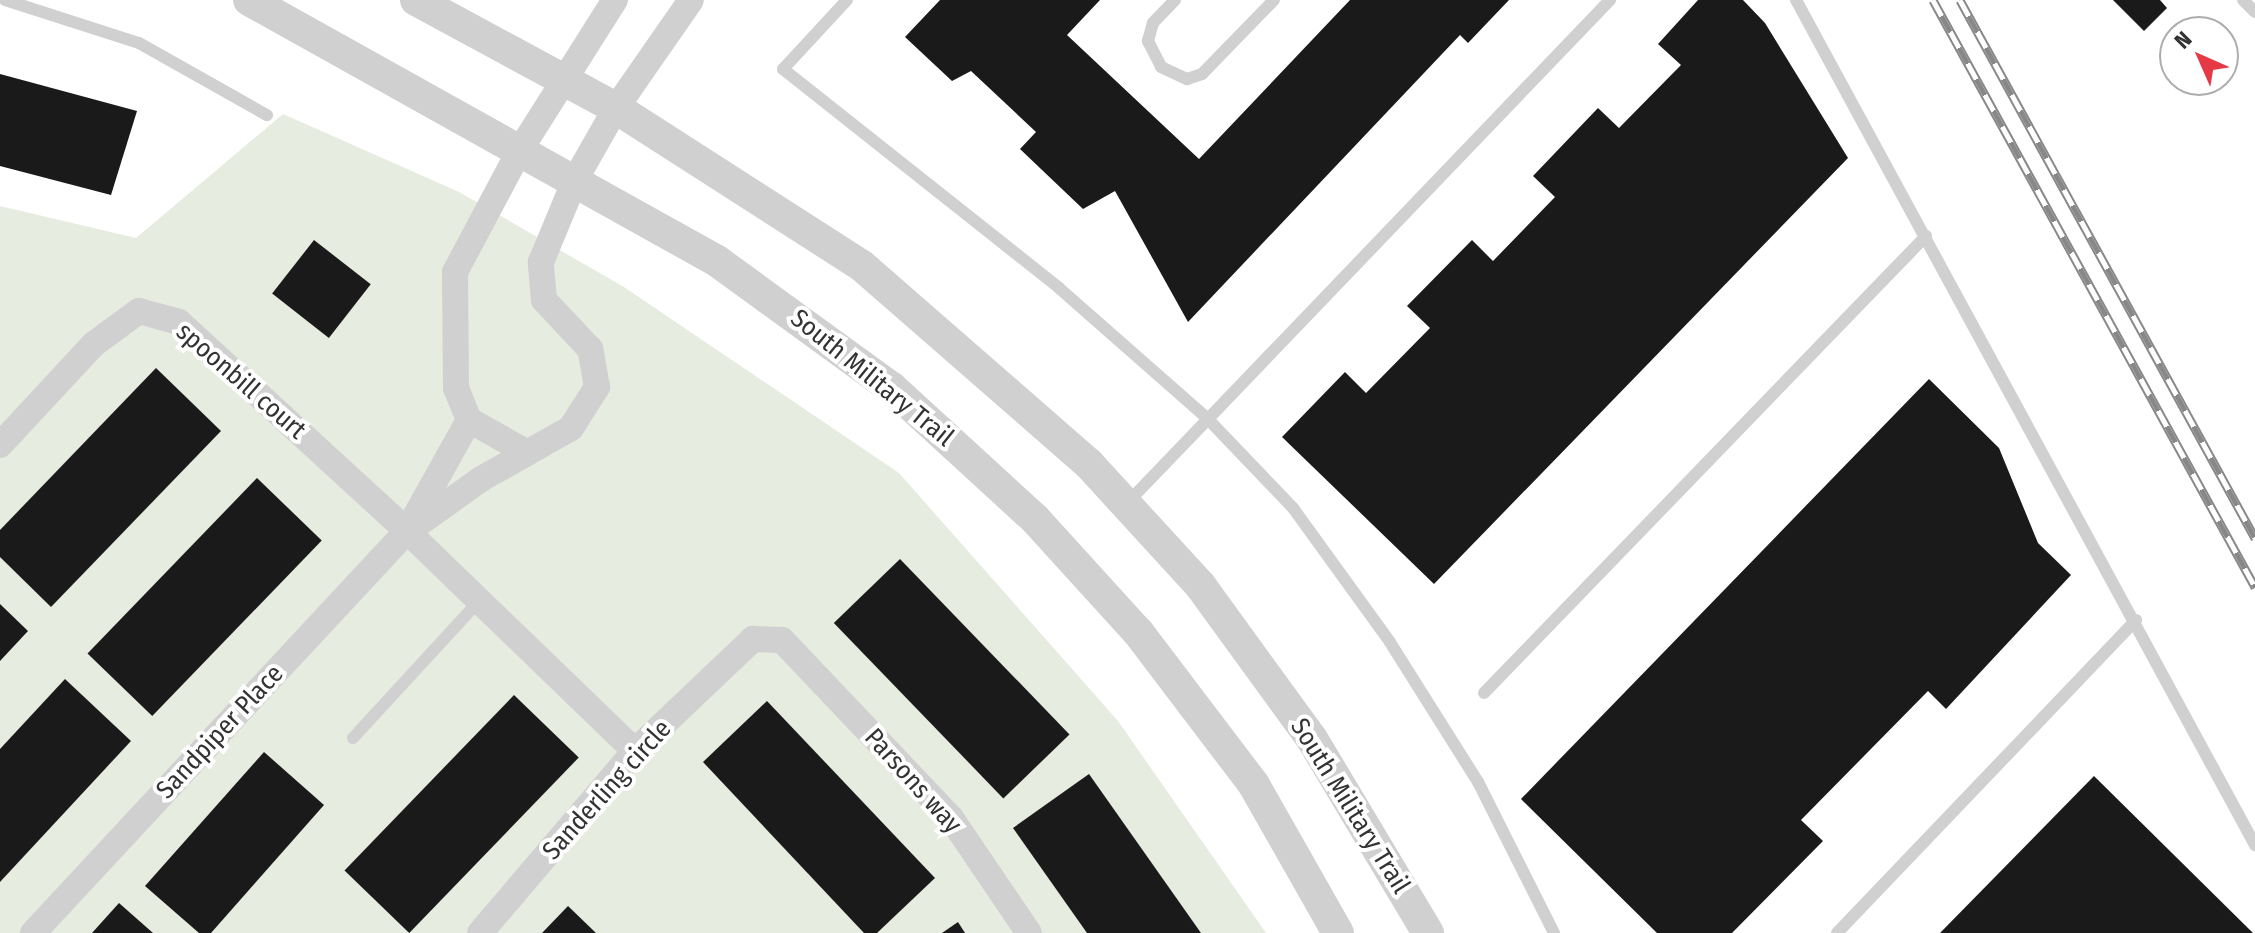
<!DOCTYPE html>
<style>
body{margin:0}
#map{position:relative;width:2255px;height:933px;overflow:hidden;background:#fff;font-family:"Fira Sans Condensed",sans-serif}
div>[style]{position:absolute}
.green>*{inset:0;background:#e6ecdf}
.building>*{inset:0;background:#1a1a1a;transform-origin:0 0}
.service>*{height:12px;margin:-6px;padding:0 6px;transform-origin:6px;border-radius:6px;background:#d0d0d0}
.minor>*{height:26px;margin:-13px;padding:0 13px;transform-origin:13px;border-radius:13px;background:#d0d0d0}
.tertiary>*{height:32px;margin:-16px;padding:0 16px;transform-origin:16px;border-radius:16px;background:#d0d0d0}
.rail>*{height:9px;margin-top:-4.5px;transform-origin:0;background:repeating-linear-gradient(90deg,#fff 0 18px,#888 0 36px);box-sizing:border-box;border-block:2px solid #888}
span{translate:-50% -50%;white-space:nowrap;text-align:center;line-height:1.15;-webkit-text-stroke:8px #fff;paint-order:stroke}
.street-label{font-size:26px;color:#333}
.north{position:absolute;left:2159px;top:16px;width:80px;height:80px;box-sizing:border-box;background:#fff;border:2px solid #adadad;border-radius:50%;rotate:315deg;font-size:22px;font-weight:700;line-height:32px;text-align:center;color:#333}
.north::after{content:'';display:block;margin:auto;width:28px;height:36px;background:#e63946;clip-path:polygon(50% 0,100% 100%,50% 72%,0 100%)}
</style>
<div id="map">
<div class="green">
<i style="clip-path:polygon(283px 114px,459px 192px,624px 287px,899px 473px,1118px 721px,1266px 933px,0 933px,0 206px,136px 238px)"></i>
</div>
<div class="building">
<i style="clip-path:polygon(940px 0,1100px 0,1067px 35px,1199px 159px,1350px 0,1509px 0,1468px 43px,1460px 35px,1188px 322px,1115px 191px,1083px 209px,1020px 149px,1036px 132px,971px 71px,952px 81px,905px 37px)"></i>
<i style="clip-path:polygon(1698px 0,1743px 0,1765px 23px,1848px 158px,1434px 584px,1282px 437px,1345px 372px,1366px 393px,1430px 328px,1407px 306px,1472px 240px,1493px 261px,1555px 197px,1533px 176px,1598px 108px,1619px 128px,1681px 65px,1658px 44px)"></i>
<i style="clip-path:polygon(2113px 0,2160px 0,2167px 8px,2144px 31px)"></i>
<i style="clip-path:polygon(0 74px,137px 111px,111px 195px,0 166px)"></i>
<i style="left:314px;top:240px;width:72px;height:68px;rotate:38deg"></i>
<i style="clip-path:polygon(156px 368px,221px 431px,51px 607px,0 557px,0 530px)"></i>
<i style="clip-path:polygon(1929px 379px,1999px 448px,2038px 543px,2071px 575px,1946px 709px,1928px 691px,1801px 820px,1823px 841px,1732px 933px,1657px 933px,1521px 799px)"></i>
<i style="left:257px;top:478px;width:90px;height:244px;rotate:44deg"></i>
<i style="left:900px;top:559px;width:244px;height:92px;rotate:46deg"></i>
<i style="clip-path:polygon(0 604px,28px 631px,0 661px)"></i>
<i style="clip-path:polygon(65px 679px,131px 741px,0 882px,0 749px)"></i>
<i style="left:514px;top:695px;width:90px;height:244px;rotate:44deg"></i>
<i style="clip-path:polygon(767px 701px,935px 878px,877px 933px,864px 933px,703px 762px)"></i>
<i style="clip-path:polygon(264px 752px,324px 805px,211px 933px,199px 933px,145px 886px)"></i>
<i style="clip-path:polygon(1089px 774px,1201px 933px,1087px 933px,1013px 828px)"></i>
<i style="clip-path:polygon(2094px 776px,2253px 933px,1940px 933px)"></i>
<i style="clip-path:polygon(119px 903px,153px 933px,92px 933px)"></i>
<i style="clip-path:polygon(568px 906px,596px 933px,542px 933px)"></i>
<i style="clip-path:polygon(958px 922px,965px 933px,942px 933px)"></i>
</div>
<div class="service">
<i style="left:5px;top:0;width:141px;rotate:17.8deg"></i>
<i style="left:139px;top:43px;width:147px;rotate:29.4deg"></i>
<i style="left:847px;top:0;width:94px;rotate:132.8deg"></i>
<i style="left:783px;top:69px;width:352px;rotate:38.4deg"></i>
<i style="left:1059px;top:288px;width:198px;rotate:41.3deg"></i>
<i style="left:1208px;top:419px;width:115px;rotate:133.9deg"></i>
<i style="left:1175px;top:0;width:32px;rotate:134deg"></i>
<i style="left:1153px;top:23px;width:19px;rotate:106deg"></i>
<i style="left:1148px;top:41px;width:29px;rotate:63deg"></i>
<i style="left:1161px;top:67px;width:29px;rotate:25deg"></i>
<i style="left:1187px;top:79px;width:16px;rotate:-18deg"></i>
<i style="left:1202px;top:74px;width:103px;rotate:-45.8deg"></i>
<i style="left:1796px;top:0;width:962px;rotate:61.49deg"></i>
<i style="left:2243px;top:0;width:17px;rotate:45deg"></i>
<i style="left:1484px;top:693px;width:636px;rotate:-45.96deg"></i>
<i style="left:353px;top:738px;width:186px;rotate:-47.4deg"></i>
<i style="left:1554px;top:933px;width:169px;rotate:-116.7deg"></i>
<i style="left:1478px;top:782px;width:165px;rotate:-122.2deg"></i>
<i style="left:1390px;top:642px;width:165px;rotate:-125.9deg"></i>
<i style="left:1293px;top:508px;width:123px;rotate:-133.7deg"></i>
<i style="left:1208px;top:419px;width:581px;rotate:-46.19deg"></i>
<i style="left:1837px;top:933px;width:433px;rotate:-46.3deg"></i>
</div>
<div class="minor">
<i style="left:469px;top:420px;width:65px;rotate:29.3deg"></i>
<i style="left:0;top:445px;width:138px;rotate:-47.1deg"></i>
<i style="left:94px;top:344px;width:56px;rotate:-36.3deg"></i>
<i style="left:139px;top:311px;width:41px;rotate:15.4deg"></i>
<i style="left:179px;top:322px;width:309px;rotate:42.5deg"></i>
<i style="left:407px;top:531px;width:317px;rotate:44deg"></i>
<i style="left:414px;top:527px;width:82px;rotate:-35.6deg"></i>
<i style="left:481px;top:479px;width:103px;rotate:-29.5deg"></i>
<i style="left:571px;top:428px;width:49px;rotate:-57.6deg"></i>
<i style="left:597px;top:387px;width:39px;rotate:-100deg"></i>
<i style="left:590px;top:349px;width:67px;rotate:-133.2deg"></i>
<i style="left:544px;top:300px;width:38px;rotate:-95deg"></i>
<i style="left:541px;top:262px;width:89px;rotate:-67.5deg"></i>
<i style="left:575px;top:180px;width:83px;rotate:-60.3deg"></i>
<i style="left:616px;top:108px;width:131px;rotate:-55.2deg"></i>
<i style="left:33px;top:933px;width:549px;rotate:-47.07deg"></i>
<i style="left:407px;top:531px;width:127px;rotate:-60.8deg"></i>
<i style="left:469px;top:420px;width:35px;rotate:-112deg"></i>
<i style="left:456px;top:388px;width:116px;rotate:-90.5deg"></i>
<i style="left:455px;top:272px;width:138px;rotate:-62deg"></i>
<i style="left:520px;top:150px;width:178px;rotate:-57.7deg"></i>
<i style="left:480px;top:933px;width:239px;rotate:-49.6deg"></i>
<i style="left:635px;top:751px;width:163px;rotate:-43.5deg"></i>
<i style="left:753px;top:639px;width:29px;rotate:2deg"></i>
<i style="left:782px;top:640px;width:245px;rotate:46.5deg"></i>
<i style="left:951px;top:818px;width:139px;rotate:55.9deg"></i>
</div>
<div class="tertiary">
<i style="left:249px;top:0;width:536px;rotate:29.15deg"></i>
<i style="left:717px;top:261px;width:216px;rotate:36deg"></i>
<i style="left:892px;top:388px;width:194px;rotate:42.5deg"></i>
<i style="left:1035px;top:519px;width:153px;rotate:47.7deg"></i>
<i style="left:1138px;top:632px;width:192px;rotate:52.8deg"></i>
<i style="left:1254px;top:785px;width:170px;rotate:60.4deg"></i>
<i style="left:416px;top:0;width:227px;rotate:28.4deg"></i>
<i style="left:616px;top:108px;width:292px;rotate:32.7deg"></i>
<i style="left:862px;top:266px;width:301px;rotate:41.1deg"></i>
<i style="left:1089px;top:464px;width:164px;rotate:47.5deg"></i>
<i style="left:1200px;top:585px;width:190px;rotate:54deg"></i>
<i style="left:1312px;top:739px;width:226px;rotate:59.1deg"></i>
</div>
<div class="rail">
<i style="left:1933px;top:0;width:670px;rotate:61.25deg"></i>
<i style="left:1960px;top:0;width:614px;rotate:61.26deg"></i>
</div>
<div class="street-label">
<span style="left:872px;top:378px;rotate:39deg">South Military Trail</span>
<span style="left:241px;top:381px;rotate:41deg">spoonbill court</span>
<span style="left:220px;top:732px;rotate:-47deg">Sandpiper Place</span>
<span style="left:913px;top:781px;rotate:48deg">Parsons way</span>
<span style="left:607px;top:790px;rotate:-48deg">Sanderling circle</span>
<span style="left:1350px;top:806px;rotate:58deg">South Military Trail</span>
</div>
<div class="north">N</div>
</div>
